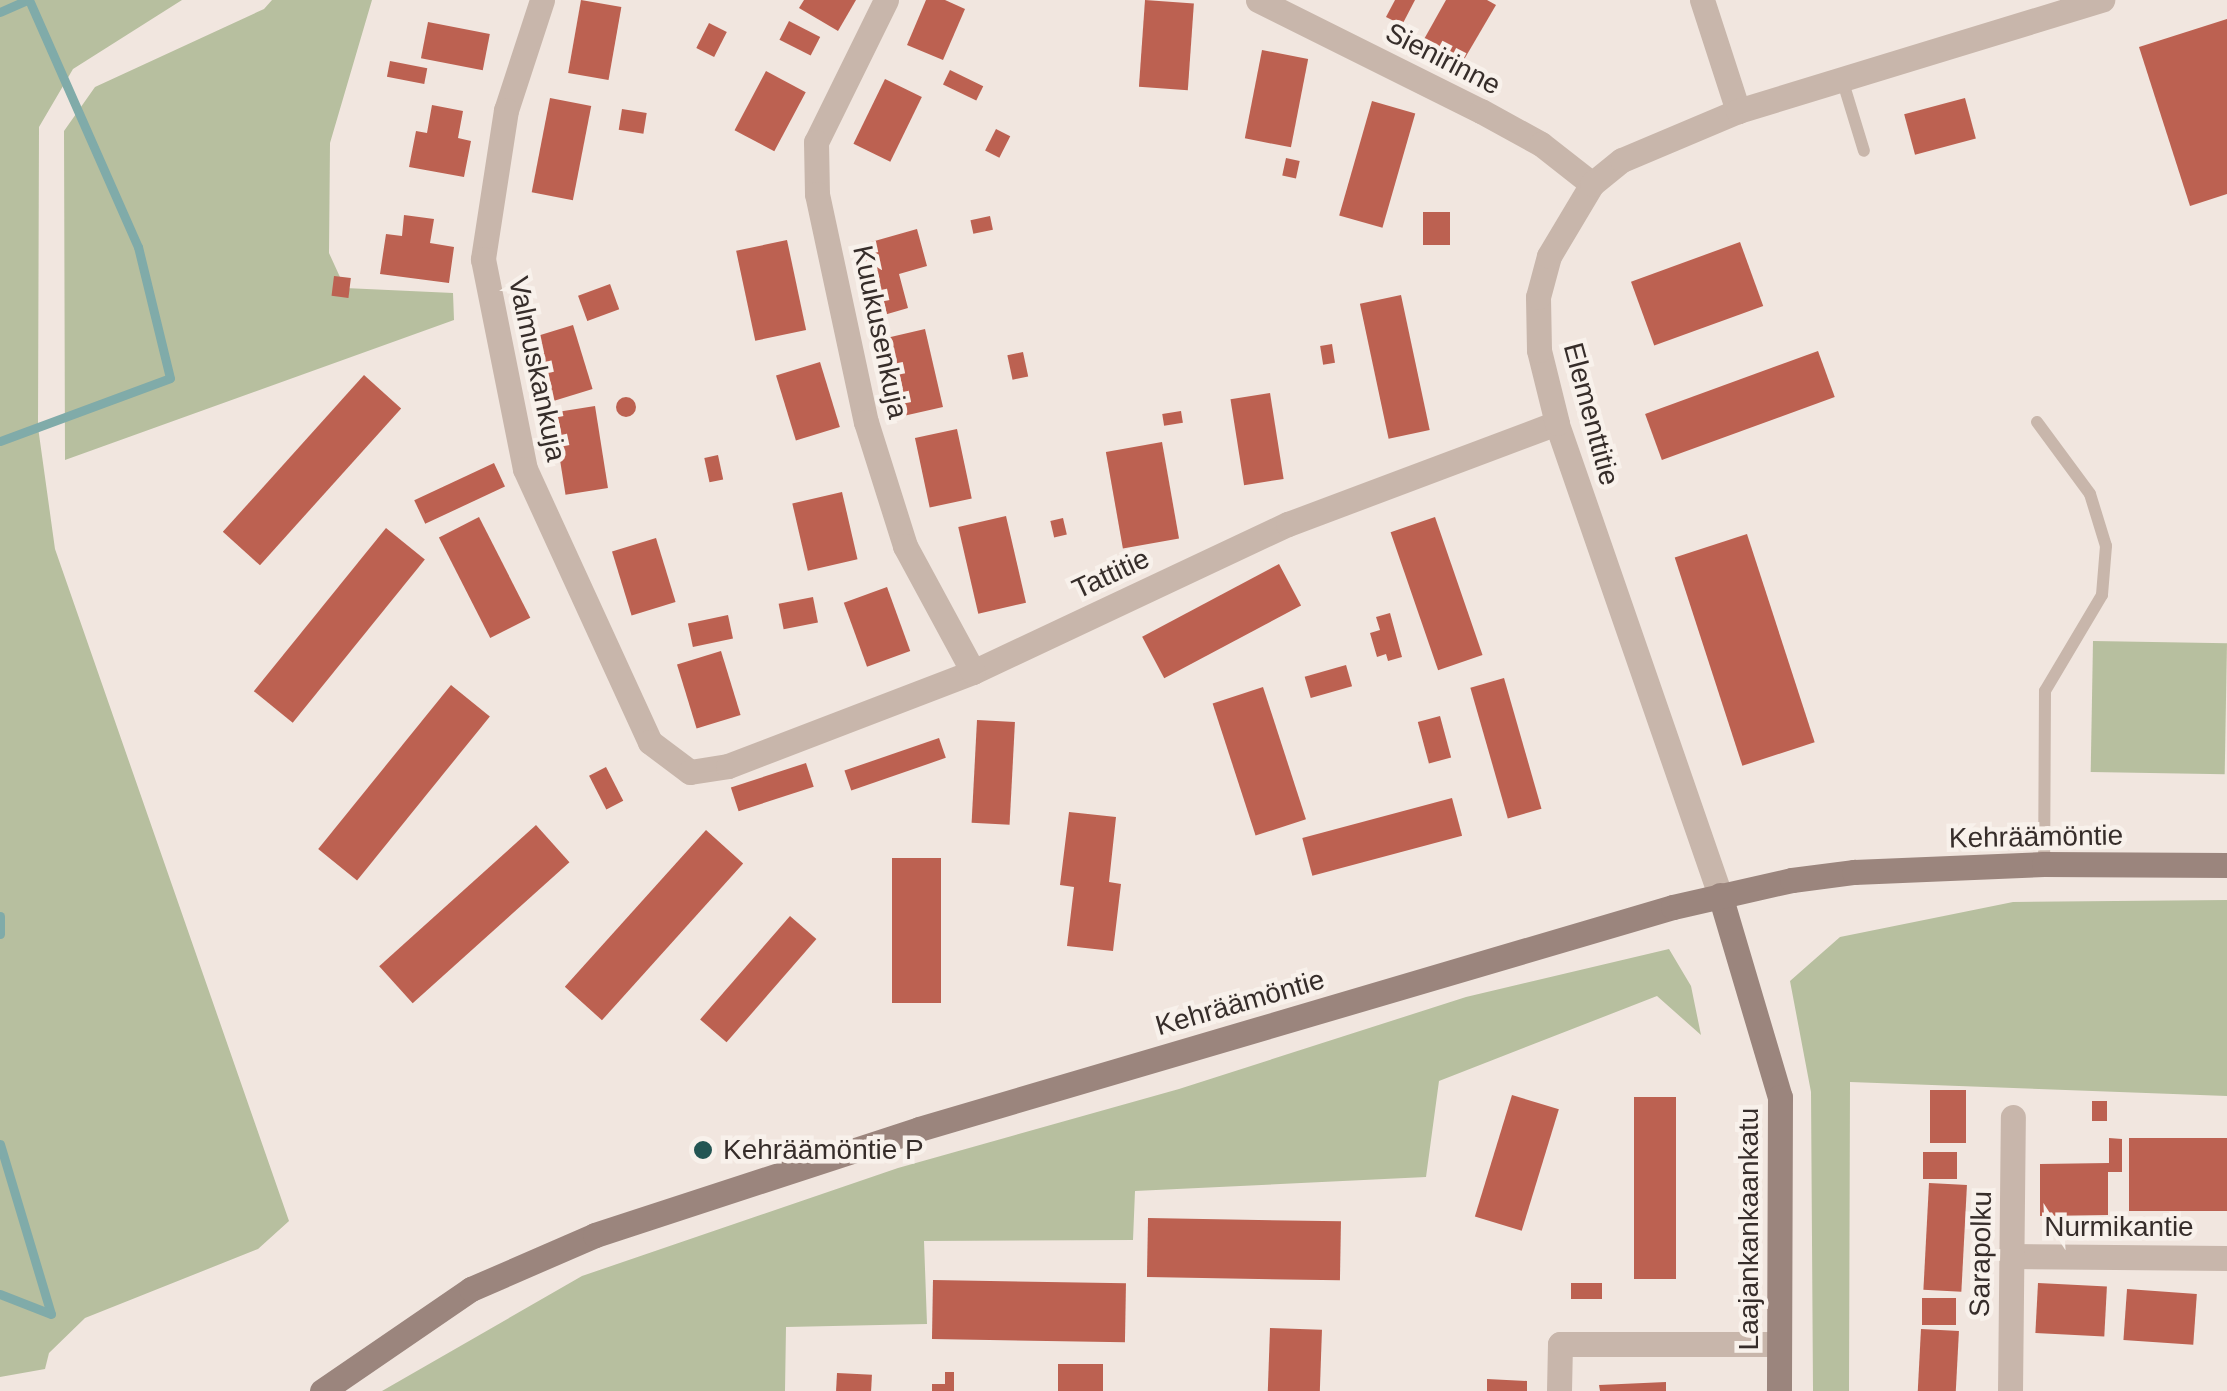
<!DOCTYPE html>
<meta charset="utf-8">
<style>
body{margin:0}
#map{position:relative;width:2227px;height:1391px;overflow:hidden;background:#f1e6df;font-family:Helvetica,sans-serif}
div>[style]{position:absolute}
.green>*{inset:0;background:#b7bf9f;transform-origin:0 0}
.stream>*{height:9px;margin:-4.5px;padding:0 4.5px;transform-origin:4.5px;border-radius:4.5px;background:#80aba9}
.building>*{inset:0;background:#bc6151;transform-origin:0 0}
.round{border-radius:50%}
.lane>*{height:12px;margin:-6px;padding:0 6px;transform-origin:6px;border-radius:6px;background:#c8b6ab}
.street>*{height:25px;margin:-12.5px;padding:0 12.5px;transform-origin:12.5px;border-radius:12.5px;background:#c8b6ab}
.secondary>*{height:25px;margin:-12.5px;padding:0 12.5px;transform-origin:12.5px;border-radius:12.5px;background:#9b857d}
.dots>*{width:28px;height:28px;translate:-50% -50%;box-sizing:border-box;border:5px solid #f8f1eb;border-radius:50%}
span{translate:-50% -50%;white-space:nowrap;text-align:center;line-height:1.15;-webkit-text-stroke:9px #f8f1eb;paint-order:stroke}
.street-label{font-size:28px;color:#362d2a}
.poi-label{font-size:28px;color:#362d2a}
.left{translate:0 -50%;text-align:left}
</style>
<div id="map">
<div class="green">
<i style="clip-path:polygon(0 0,182px 0,73px 69px,39px 127px,38px 427px,55px 549px,289px 1221px,258px 1249px,85px 1318px,49px 1353px,45px 1369px,0 1377px)"></i>
<i style="clip-path:polygon(272px 0,372px 0,330px 143px,329px 253px,345px 288px,453px 293px,454px 320px,65px 460px,64px 131px,95px 87px,264px 9px)"></i>
<i style="left:2093px;top:641px;width:134px;height:131px;rotate:1deg"></i>
<i style="clip-path:polygon(2227px 900px,2227px 1096px,1850px 1082px,1849px 1391px,1813px 1391px,1811px 1092px,1790px 981px,1840px 937px,2013px 902px)"></i>
<i style="clip-path:polygon(1669px 949px,1691px 986px,1701px 1035px,1657px 996px,1439px 1081px,1426px 1177px,1135px 1191px,1133px 1240px,924px 1241px,927px 1324px,786px 1327px,785px 1391px,382px 1391px,582px 1276px,898px 1168px,1179px 1089px,1466px 997px)"></i>
</div>
<div class="stream">
<i style="left:0;top:12px;width:30px;rotate:-24deg"></i>
<i style="left:0;top:441px;width:181px;rotate:-20.3deg"></i>
<i style="left:170px;top:378px;width:135px;rotate:-103.7deg"></i>
<i style="left:138px;top:247px;width:270px;rotate:-113.8deg"></i>
<i style="left:0;top:916px;width:18px;rotate:90deg"></i>
<i style="left:0;top:1144px;width:177px;rotate:73.3deg"></i>
<i style="left:51px;top:1314px;width:55px;rotate:-158.6deg"></i>
</div>
<div class="building">
<i style="left:581px;top:0;width:41px;height:74px;rotate:10deg"></i>
<i style="clip-path:polygon(804px 0,856px 0,838px 31px,799px 8px)"></i>
<i style="clip-path:polygon(926px 0,945px 0,965px 9px,943px 60px,907px 45px)"></i>
<i style="left:1145px;top:0;width:49px;height:87px;rotate:4deg"></i>
<i style="clip-path:polygon(1395px 0,1415px 0,1402px 25px,1386px 17px)"></i>
<i style="clip-path:polygon(1446px 0,1487px 0,1496px 5px,1462px 63px,1423px 41px)"></i>
<i style="clip-path:polygon(2227px 19px,2227px 194px,2190px 206px,2139px 47px)"></i>
<i style="left:789px;top:21px;width:35px;height:21px;rotate:27deg"></i>
<i style="left:428px;top:22px;width:63px;height:37px;rotate:11deg"></i>
<i style="left:709px;top:23px;width:20px;height:28px;rotate:27deg"></i>
<i style="left:1262px;top:50px;width:47px;height:90px;rotate:11deg"></i>
<i style="left:390px;top:61px;width:38px;height:16px;rotate:11deg"></i>
<i style="left:950px;top:70px;width:37px;height:16px;rotate:26deg"></i>
<i style="left:766px;top:71px;width:45px;height:67px;rotate:28deg"></i>
<i style="left:885px;top:79px;width:41px;height:72px;rotate:26deg"></i>
<i style="left:550px;top:98px;width:42px;height:96px;rotate:11deg"></i>
<i style="left:1965px;top:98px;width:42px;height:63px;rotate:75deg"></i>
<i style="left:1372px;top:101px;width:45px;height:119px;rotate:16deg"></i>
<i style="clip-path:polygon(432px 105px,463px 111px,458px 138px,471px 141px,464px 177px,409px 167px,416px 131px,427px 133px)"></i>
<i style="left:622px;top:109px;width:25px;height:21px;rotate:9deg"></i>
<i style="left:996px;top:129px;width:16px;height:24px;rotate:27deg"></i>
<i style="left:1286px;top:158px;width:14px;height:18px;rotate:12deg"></i>
<i style="left:1450px;top:212px;width:33px;height:27px;rotate:90deg"></i>
<i style="clip-path:polygon(404px 215px,434px 219px,430px 243px,454px 247px,449px 283px,380px 274px,386px 234px,402px 236px)"></i>
<i style="left:990px;top:216px;width:14px;height:20px;rotate:78deg"></i>
<i style="clip-path:polygon(917px 229px,927px 266px,899px 274px,908px 308px,877px 317px,857px 246px)"></i>
<i style="left:787px;top:240px;width:92px;height:52px;rotate:78deg"></i>
<i style="left:1740px;top:242px;width:68px;height:116px;rotate:70deg"></i>
<i style="left:334px;top:276px;width:17px;height:20px;rotate:7deg"></i>
<i style="left:610px;top:284px;width:27px;height:34px;rotate:70deg"></i>
<i style="left:1401px;top:295px;width:138px;height:42px;rotate:78deg"></i>
<i style="left:573px;top:325px;width:67px;height:46px;rotate:73deg"></i>
<i style="left:925px;top:329px;width:80px;height:43px;rotate:77deg"></i>
<i style="left:1332px;top:344px;width:19px;height:12px;rotate:81deg"></i>
<i style="left:1818px;top:351px;width:49px;height:184px;rotate:70deg"></i>
<i style="left:1023px;top:352px;width:25px;height:16px;rotate:78deg"></i>
<i style="left:820px;top:362px;width:68px;height:46px;rotate:73deg"></i>
<i style="left:364px;top:375px;width:50px;height:211px;rotate:42deg"></i>
<i style="left:1270px;top:393px;width:87px;height:40px;rotate:81deg"></i>
<i class="round" style="left:616px;top:397px;width:20px;height:20px"></i>
<i style="left:595px;top:406px;width:83px;height:43px;rotate:81deg"></i>
<i style="left:1181px;top:411px;width:12px;height:19px;rotate:81deg"></i>
<i style="left:957px;top:429px;width:71px;height:43px;rotate:78deg"></i>
<i style="left:1162px;top:442px;width:98px;height:57px;rotate:80deg"></i>
<i style="left:718px;top:455px;width:25px;height:14px;rotate:78deg"></i>
<i style="left:494px;top:463px;width:26px;height:88px;rotate:65deg"></i>
<i style="left:842px;top:492px;width:69px;height:51px;rotate:77deg"></i>
<i style="left:1006px;top:516px;width:89px;height:49px;rotate:77deg"></i>
<i style="left:479px;top:517px;width:113px;height:45px;rotate:63deg"></i>
<i style="left:1435px;top:517px;width:146px;height:47px;rotate:71deg"></i>
<i style="left:1063px;top:518px;width:17px;height:13px;rotate:77deg"></i>
<i style="left:386px;top:528px;width:50px;height:210px;rotate:39deg"></i>
<i style="left:1747px;top:534px;width:219px;height:76px;rotate:72deg"></i>
<i style="left:656px;top:538px;width:67px;height:46px;rotate:73deg"></i>
<i style="left:1279px;top:564px;width:47px;height:155px;rotate:62deg"></i>
<i style="left:887px;top:587px;width:68px;height:46px;rotate:70deg"></i>
<i style="left:813px;top:597px;width:26px;height:35px;rotate:79deg"></i>
<i style="clip-path:polygon(1390px 613px,1402px 657px,1388px 661px,1386px 654px,1377px 657px,1370px 633px,1380px 630px,1376px 617px)"></i>
<i style="left:728px;top:615px;width:24px;height:41px;rotate:78deg"></i>
<i style="left:721px;top:651px;width:67px;height:46px;rotate:73deg"></i>
<i style="left:1346px;top:665px;width:22px;height:43px;rotate:74deg"></i>
<i style="left:1504px;top:678px;width:136px;height:35px;rotate:74deg"></i>
<i style="left:451px;top:685px;width:50px;height:211px;rotate:39deg"></i>
<i style="left:1263px;top:687px;width:139px;height:53px;rotate:72deg"></i>
<i style="left:1440px;top:716px;width:43px;height:23px;rotate:75deg"></i>
<i style="left:977px;top:720px;width:38px;height:103px;rotate:3deg"></i>
<i style="left:939px;top:738px;width:21px;height:100px;rotate:71deg"></i>
<i style="left:806px;top:763px;width:25px;height:79px;rotate:72deg"></i>
<i style="left:606px;top:767px;width:38px;height:19px;rotate:63deg"></i>
<i style="left:1452px;top:798px;width:39px;height:155px;rotate:75deg"></i>
<i style="clip-path:polygon(1069px 812px,1116px 817px,1109px 882px,1121px 884px,1113px 951px,1067px 946px,1074px 887px,1060px 885px)"></i>
<i style="left:536px;top:825px;width:50px;height:211px;rotate:48deg"></i>
<i style="left:706px;top:830px;width:50px;height:211px;rotate:42deg"></i>
<i style="left:892px;top:858px;width:49px;height:145px"></i>
<i style="left:790px;top:916px;width:35px;height:137px;rotate:41deg"></i>
<i style="left:1930px;top:1090px;width:36px;height:53px"></i>
<i style="left:1512px;top:1095px;width:49px;height:127px;rotate:17deg"></i>
<i style="left:1634px;top:1097px;width:42px;height:182px"></i>
<i style="left:2092px;top:1101px;width:15px;height:20px"></i>
<i style="clip-path:polygon(2109px 1138px,2122px 1139px,2122px 1172px,2108px 1172px,2108px 1215px,2040px 1216px,2040px 1164px,2109px 1163px)"></i>
<i style="left:2227px;top:1138px;width:73px;height:98px;rotate:90deg"></i>
<i style="left:1923px;top:1152px;width:34px;height:27px"></i>
<i style="left:1929px;top:1183px;width:38px;height:107px;rotate:3deg"></i>
<i style="left:1148px;top:1218px;width:193px;height:59px;rotate:1deg"></i>
<i style="left:933px;top:1280px;width:193px;height:59px;rotate:1deg"></i>
<i style="left:1571px;top:1283px;width:31px;height:16px"></i>
<i style="left:2038px;top:1283px;width:69px;height:50px;rotate:3deg"></i>
<i style="left:2127px;top:1289px;width:70px;height:51px;rotate:4deg"></i>
<i style="left:1922px;top:1298px;width:34px;height:27px"></i>
<i style="left:1270px;top:1328px;width:52px;height:63px;rotate:2deg"></i>
<i style="left:1921px;top:1329px;width:38px;height:62px;rotate:3deg"></i>
<i style="left:1103px;top:1364px;width:27px;height:45px;rotate:90deg"></i>
<i style="clip-path:polygon(945px 1372px,954px 1372px,954px 1391px,932px 1391px,932px 1384px,945px 1384px)"></i>
<i style="left:837px;top:1373px;width:35px;height:18px;rotate:3deg"></i>
<i style="clip-path:polygon(1487px 1379px,1527px 1381px,1527px 1391px,1487px 1391px)"></i>
<i style="clip-path:polygon(1666px 1382px,1666px 1391px,1600px 1391px,1599px 1385px)"></i>
</div>
<div class="lane">
<i style="left:1842px;top:79px;width:75px;rotate:73deg"></i>
<i style="left:2037px;top:422px;width:89px;rotate:53.6deg"></i>
<i style="left:2090px;top:494px;width:54px;rotate:72.9deg"></i>
<i style="left:2106px;top:546px;width:49px;rotate:94.7deg"></i>
<i style="left:2102px;top:595px;width:112px;rotate:120.7deg"></i>
<i style="left:2045px;top:691px;width:173px;rotate:90.3deg"></i>
</div>
<div class="street">
<i style="left:542px;top:0;width:116px;rotate:108.1deg"></i>
<i style="left:506px;top:110px;width:151px;rotate:98.8deg"></i>
<i style="left:483px;top:259px;width:214px;rotate:78.7deg"></i>
<i style="left:525px;top:469px;width:300px;rotate:65.4deg"></i>
<i style="left:650px;top:742px;width:50px;rotate:36.9deg"></i>
<i style="left:690px;top:772px;width:38px;rotate:-9deg"></i>
<i style="left:728px;top:766px;width:262px;rotate:-21deg"></i>
<i style="left:973px;top:672px;width:348px;rotate:-25.2deg"></i>
<i style="left:1288px;top:524px;width:287px;rotate:-20.6deg"></i>
<i style="left:886px;top:0;width:158px;rotate:116.2deg"></i>
<i style="left:816px;top:142px;width:52px;rotate:88.9deg"></i>
<i style="left:817px;top:194px;width:233px;rotate:77.9deg"></i>
<i style="left:866px;top:422px;width:130px;rotate:72.5deg"></i>
<i style="left:905px;top:546px;width:143px;rotate:61.6deg"></i>
<i style="left:1258px;top:0;width:249px;rotate:26.5deg"></i>
<i style="left:1481px;top:111px;width:68px;rotate:28.8deg"></i>
<i style="left:1541px;top:144px;width:65px;rotate:38.1deg"></i>
<i style="left:1702px;top:0;width:117px;rotate:72deg"></i>
<i style="left:1720px;top:895px;width:499px;rotate:-109.1deg"></i>
<i style="left:1557px;top:423px;width:75px;rotate:-103.9deg"></i>
<i style="left:1539px;top:350px;width:53px;rotate:-91.1deg"></i>
<i style="left:1538px;top:297px;width:42px;rotate:-75deg"></i>
<i style="left:1549px;top:256px;width:84px;rotate:-59.2deg"></i>
<i style="left:1592px;top:184px;width:38px;rotate:-39deg"></i>
<i style="left:1622px;top:160px;width:126px;rotate:-22.9deg"></i>
<i style="left:1738px;top:111px;width:381px;rotate:-17deg"></i>
<i style="left:2011px;top:1256px;width:216px;rotate:0.5deg"></i>
<i style="left:1559px;top:1391px;width:47px;rotate:-88.8deg"></i>
<i style="left:1560px;top:1344px;width:219px"></i>
<i style="left:2010px;top:1391px;width:274px;rotate:-89.4deg"></i>
</div>
<div class="secondary">
<i style="left:1720px;top:895px;width:211px;rotate:73.5deg"></i>
<i style="left:1780px;top:1097px;width:294px;rotate:90.2deg"></i>
<i style="left:322px;top:1391px;width:181px;rotate:-34.4deg"></i>
<i style="left:471px;top:1289px;width:135px;rotate:-23.5deg"></i>
<i style="left:595px;top:1235px;width:341px;rotate:-18.1deg"></i>
<i style="left:919px;top:1129px;width:786px;rotate:-16.41deg"></i>
<i style="left:1673px;top:907px;width:122px;rotate:-12.8deg"></i>
<i style="left:1792px;top:880px;width:63px;rotate:-7.4deg"></i>
<i style="left:1854px;top:872px;width:190px;rotate:-2.4deg"></i>
<i style="left:2044px;top:864px;width:183px;rotate:0.3deg"></i>
</div>
<div class="dots">
<i style="left:703px;top:1150px;background:#235553"></i>
</div>
<div class="street-label">
<span style="left:1443px;top:59px;rotate:27deg">Sienirinne</span>
<span style="left:880px;top:332px;rotate:78deg">Kuukusenkuja</span>
<span style="left:537px;top:369px;rotate:78deg">Valmuskankuja</span>
<span style="left:1591px;top:414px;rotate:75deg">Elementtitie</span>
<span style="left:1111px;top:574px;rotate:-25deg">Tattitie</span>
<span style="left:2036px;top:837px;rotate:-1deg">Kehräämöntie</span>
<span style="left:1240px;top:1003px;rotate:-16deg">Kehräämöntie</span>
<span style="left:2119px;top:1227px">Nurmikantie</span>
<span style="left:1749px;top:1229px;rotate:-90deg">Laajankankaankatu</span>
<span style="left:1981px;top:1254px;rotate:-89deg">Sarapolku</span>
</div>
<div class="poi-label">
<span class="left" style="left:723px;top:1150px">Kehräämöntie P</span>
</div>
</div>
